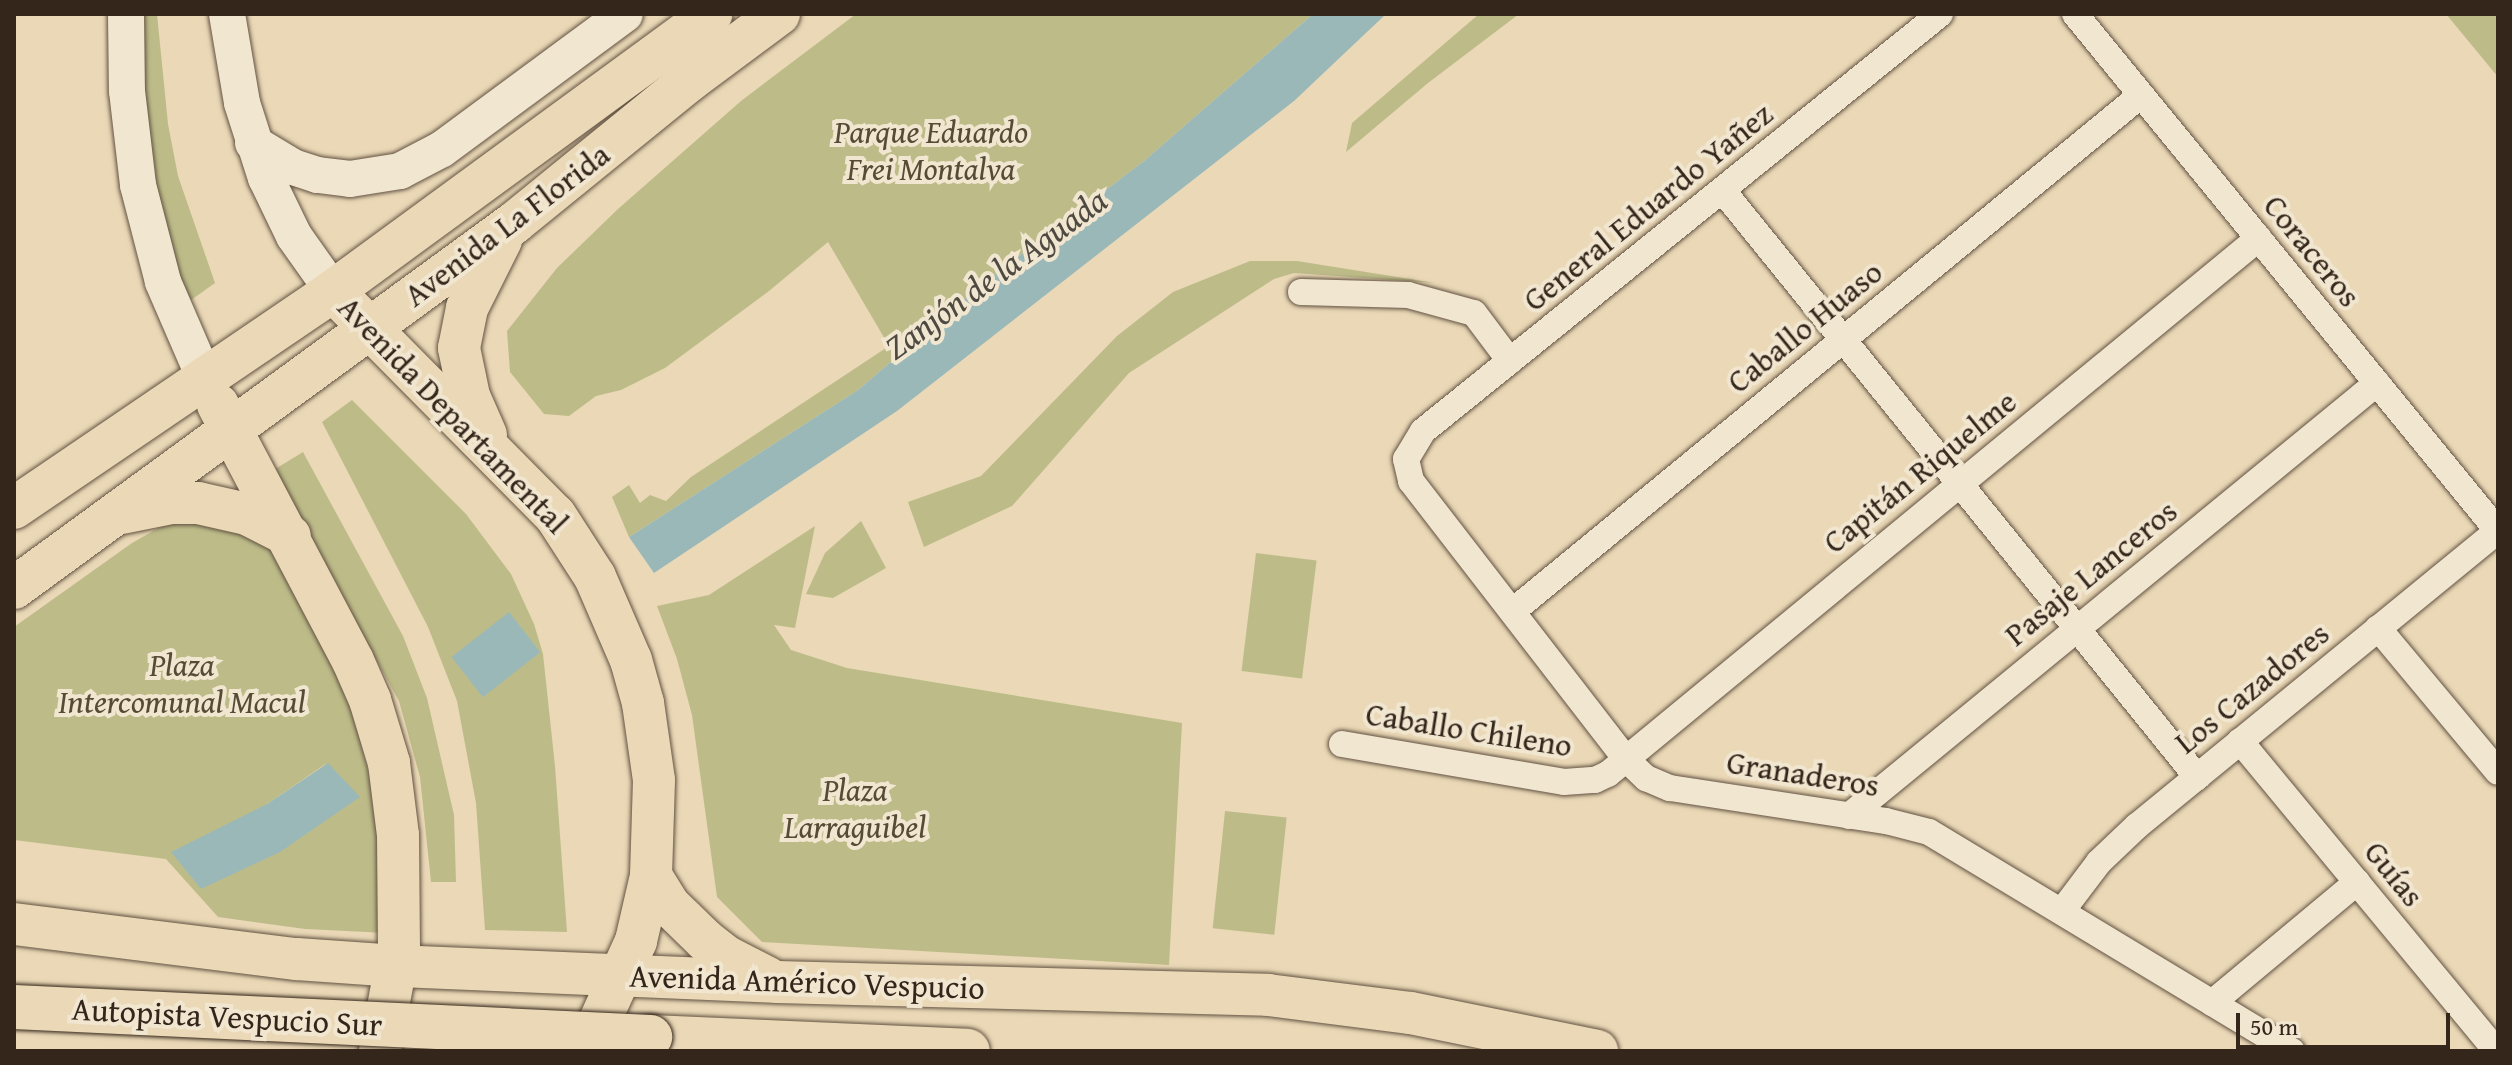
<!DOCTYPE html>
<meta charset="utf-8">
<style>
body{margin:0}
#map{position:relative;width:2512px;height:1065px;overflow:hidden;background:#ead8b6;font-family:"Gentium Book Plus",serif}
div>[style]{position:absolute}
.green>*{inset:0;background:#bdbc89;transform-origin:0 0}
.water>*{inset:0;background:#9bb8b8;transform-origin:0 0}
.roads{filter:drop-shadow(0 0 2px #625242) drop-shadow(0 0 2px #625242)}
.street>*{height:26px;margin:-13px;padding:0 13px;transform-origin:13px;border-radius:13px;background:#f1e6d0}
.secondary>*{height:36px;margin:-18px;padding:0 18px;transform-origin:18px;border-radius:18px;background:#f1e6d0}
.primary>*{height:42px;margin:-21px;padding:0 21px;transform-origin:21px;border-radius:21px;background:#ead8b6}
.highway>*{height:44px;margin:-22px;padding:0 22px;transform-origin:22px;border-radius:22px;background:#ead8b6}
.bridges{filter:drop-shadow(0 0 2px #34261b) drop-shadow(0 0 2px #34261b)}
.highway-bridge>*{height:44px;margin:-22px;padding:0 22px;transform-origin:22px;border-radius:22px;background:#ead8b6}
span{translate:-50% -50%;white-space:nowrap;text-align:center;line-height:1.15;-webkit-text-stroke:8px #f1e6d0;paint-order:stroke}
.park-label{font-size:32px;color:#564c36;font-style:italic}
.street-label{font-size:32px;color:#34261b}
.water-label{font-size:34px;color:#4e4a42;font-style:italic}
.frame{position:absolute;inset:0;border:16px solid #34261b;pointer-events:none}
.scale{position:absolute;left:2236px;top:1013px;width:214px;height:36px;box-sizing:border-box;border:4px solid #34261b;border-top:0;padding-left:10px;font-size:24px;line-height:28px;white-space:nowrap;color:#34261b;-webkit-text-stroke:6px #f1e6d0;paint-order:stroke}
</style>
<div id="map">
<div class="green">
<i style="clip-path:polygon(142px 14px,157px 14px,168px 124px,178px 176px,215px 283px,184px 305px,153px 195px,143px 120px)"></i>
<i style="clip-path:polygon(856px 14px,1313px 14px,1144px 161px,981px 285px,858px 390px,629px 537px,612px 497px,629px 485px,640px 503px,650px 495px,666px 501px,691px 477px,889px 346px,828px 242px,769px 291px,665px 368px,621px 390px,596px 396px,569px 416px,544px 414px,510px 372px,507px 331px,557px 268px,618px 209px,741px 101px)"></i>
<i style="clip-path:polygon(1479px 14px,1519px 14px,1428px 83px,1346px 152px,1352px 123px)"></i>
<i style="clip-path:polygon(2446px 14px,2498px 14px,2498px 77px)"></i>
<i style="clip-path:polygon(1250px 261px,1297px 261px,1435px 283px,1294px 273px,1274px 279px,1129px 373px,1012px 506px,924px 547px,908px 502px,981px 476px,1117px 336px,1173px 292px)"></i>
<i style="clip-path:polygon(352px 400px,466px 514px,511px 574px,534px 624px,543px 654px,555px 766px,567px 932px,485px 930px,476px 803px,457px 701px,428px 627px,322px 422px)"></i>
<i style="clip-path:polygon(303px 452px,403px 636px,427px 698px,454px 815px,456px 882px,431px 882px,420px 777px,399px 701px,272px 471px)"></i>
<i style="clip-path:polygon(evenodd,205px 517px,277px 550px,350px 701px,372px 786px,387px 933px,305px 929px,218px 917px,166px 859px,14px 840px,14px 627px,132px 543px,162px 526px,205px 517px,327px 763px,201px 889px,267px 804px,327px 763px)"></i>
<i style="clip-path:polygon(861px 521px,886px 568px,833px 598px,806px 594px,825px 553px)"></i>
<i style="clip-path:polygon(815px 526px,795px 628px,774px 625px,791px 650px,847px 668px,1182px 723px,1169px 965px,762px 942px,717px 897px,692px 715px,677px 659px,657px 606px,709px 595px)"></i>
<i style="left:1256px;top:553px;width:61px;height:119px;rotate:7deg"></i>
<i style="left:1225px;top:811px;width:62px;height:118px;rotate:6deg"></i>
</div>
<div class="water">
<i style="clip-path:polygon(1313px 14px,1386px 14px,1294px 101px,897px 411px,654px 573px,629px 537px,858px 390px,981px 285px,1144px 161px)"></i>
<i style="left:509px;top:612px;width:51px;height:73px;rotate:52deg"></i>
<i style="clip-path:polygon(328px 763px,360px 797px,280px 852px,201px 889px,171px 852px,267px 804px)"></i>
</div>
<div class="roads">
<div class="street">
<i style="left:1940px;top:14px;width:664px;rotate:141.11deg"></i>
<i style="left:1423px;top:431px;width:33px;rotate:121deg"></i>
<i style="left:1406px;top:459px;width:23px;rotate:77deg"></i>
<i style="left:1411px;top:481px;width:351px;rotate:52.3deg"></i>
<i style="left:1626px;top:759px;width:28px;rotate:44deg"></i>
<i style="left:1646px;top:778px;width:26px;rotate:23deg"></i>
<i style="left:1670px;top:788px;width:219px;rotate:8.7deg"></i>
<i style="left:1886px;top:821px;width:44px;rotate:14.3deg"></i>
<i style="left:1929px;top:832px;width:424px;rotate:31.1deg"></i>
<i style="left:2075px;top:14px;width:667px;rotate:50.72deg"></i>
<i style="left:1723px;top:191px;width:754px;rotate:51.03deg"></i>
<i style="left:1301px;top:292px;width:107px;rotate:1.6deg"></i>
<i style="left:1408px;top:295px;width:68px;rotate:15.3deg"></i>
<i style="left:1474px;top:313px;width:60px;rotate:53.1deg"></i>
<i style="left:1513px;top:611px;width:813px;rotate:-39.41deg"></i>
<i style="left:2378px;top:628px;width:187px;rotate:50.2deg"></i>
<i style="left:2240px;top:741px;width:402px;rotate:50.4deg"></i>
<i style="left:1342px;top:744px;width:225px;rotate:9.7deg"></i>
<i style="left:1564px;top:782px;width:31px;rotate:-4deg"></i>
<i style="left:1595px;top:780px;width:14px;rotate:-25deg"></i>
<i style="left:1608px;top:774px;width:843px;rotate:-39.47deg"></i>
<i style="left:1849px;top:816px;width:683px;rotate:-39.35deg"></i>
<i style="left:2062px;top:911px;width:61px;rotate:-52.9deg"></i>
<i style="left:2099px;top:862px;width:52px;rotate:-43.5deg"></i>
<i style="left:2137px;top:826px;width:467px;rotate:-39.3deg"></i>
<i style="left:2212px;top:1003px;width:189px;rotate:-39.8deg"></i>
</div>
<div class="secondary">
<i style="left:126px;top:14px;width:77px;rotate:89.3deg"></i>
<i style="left:127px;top:91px;width:95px;rotate:83.3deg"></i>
<i style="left:138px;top:185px;width:100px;rotate:75.5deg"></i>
<i style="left:163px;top:282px;width:106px;rotate:66.6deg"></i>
<i style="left:227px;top:14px;width:90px;rotate:80.4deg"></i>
<i style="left:242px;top:103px;width:79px;rotate:72.3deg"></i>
<i style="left:266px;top:178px;width:64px;rotate:64.2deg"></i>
<i style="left:294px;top:236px;width:67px;rotate:54.7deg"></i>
<i style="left:253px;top:143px;width:47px;rotate:31deg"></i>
<i style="left:293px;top:167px;width:26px;rotate:18deg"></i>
<i style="left:318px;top:175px;width:32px;rotate:7deg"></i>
<i style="left:350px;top:179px;width:51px;rotate:-9.1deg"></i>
<i style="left:400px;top:171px;width:47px;rotate:-27.6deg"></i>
<i style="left:442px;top:149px;width:227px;rotate:-36.4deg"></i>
</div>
<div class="primary">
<i style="left:333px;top:291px;width:315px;rotate:45.3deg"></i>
<i style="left:555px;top:515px;width:74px;rotate:57.2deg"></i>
<i style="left:595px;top:577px;width:90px;rotate:66.6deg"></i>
<i style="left:631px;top:660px;width:45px;rotate:74.4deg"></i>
<i style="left:643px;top:703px;width:78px;rotate:81.9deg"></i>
<i style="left:654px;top:780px;width:96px;rotate:91.8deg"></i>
<i style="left:651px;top:876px;width:67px;rotate:103deg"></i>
<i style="left:636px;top:941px;width:121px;rotate:114.4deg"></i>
<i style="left:218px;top:405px;width:289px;rotate:62.2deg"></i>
<i style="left:353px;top:661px;width:43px;rotate:66.4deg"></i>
<i style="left:370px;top:700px;width:66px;rotate:73.2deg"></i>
<i style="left:389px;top:763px;width:73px;rotate:82.9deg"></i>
<i style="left:398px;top:835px;width:113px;rotate:89.5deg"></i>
<i style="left:399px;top:948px;width:105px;rotate:100.5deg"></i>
<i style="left:486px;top:435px;width:43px;rotate:-113.6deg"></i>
<i style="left:469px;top:396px;width:49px;rotate:-101.8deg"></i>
<i style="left:459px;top:348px;width:41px;rotate:-78.7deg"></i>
<i style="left:467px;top:308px;width:76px;rotate:-63.4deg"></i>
<i style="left:14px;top:508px;width:386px;rotate:-34.2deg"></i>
<i style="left:333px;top:291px;width:469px;rotate:-36.2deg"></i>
<i style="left:122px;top:513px;width:51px;rotate:-11.3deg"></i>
<i style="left:172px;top:503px;width:26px"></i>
<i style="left:198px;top:503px;width:50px;rotate:12.7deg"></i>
<i style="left:247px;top:514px;width:48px;rotate:27.1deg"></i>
<i style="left:14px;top:588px;width:619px;rotate:-36.13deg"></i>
<i style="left:514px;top:223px;width:227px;rotate:-39.1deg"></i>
<i style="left:690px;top:80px;width:111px;rotate:-36.6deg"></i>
<i style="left:651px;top:876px;width:36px;rotate:58deg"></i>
<i style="left:670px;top:906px;width:49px;rotate:44.2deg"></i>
<i style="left:705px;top:940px;width:28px;rotate:38deg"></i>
<i style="left:727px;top:957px;width:46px;rotate:27.1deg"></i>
<i style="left:14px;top:924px;width:285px;rotate:7.1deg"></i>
<i style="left:297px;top:959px;width:100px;rotate:4deg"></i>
<i style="left:397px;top:966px;width:380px;rotate:2.4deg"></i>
<i style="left:777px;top:982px;width:491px;rotate:1.5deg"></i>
<i style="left:1268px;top:995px;width:144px;rotate:7.2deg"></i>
<i style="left:1411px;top:1013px;width:190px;rotate:11.5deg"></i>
</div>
<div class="highway">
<i style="left:650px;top:1037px;width:318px;rotate:2.5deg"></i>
</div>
</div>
<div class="bridges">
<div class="highway-bridge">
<i style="left:14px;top:1007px;width:637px;rotate:2.7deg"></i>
</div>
</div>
<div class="park-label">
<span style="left:931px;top:151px">Parque Eduardo<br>Frei Montalva</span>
<span style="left:182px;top:684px">Plaza<br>Intercomunal Macul</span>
<span style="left:855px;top:809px">Plaza<br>Larraguibel</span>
</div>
<div class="street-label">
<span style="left:1648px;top:207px;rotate:-39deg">General Eduardo Yañez</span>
<span style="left:507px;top:225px;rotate:-37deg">Avenida La Florida</span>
<span style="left:2312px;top:251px;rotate:51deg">Coraceros</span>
<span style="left:1805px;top:327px;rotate:-39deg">Caballo Huaso</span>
<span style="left:453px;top:415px;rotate:46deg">Avenida Departamental</span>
<span style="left:1920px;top:472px;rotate:-39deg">Capitán Riquelme</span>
<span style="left:2091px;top:573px;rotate:-39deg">Pasaje Lanceros</span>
<span style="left:2252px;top:688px;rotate:-39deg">Los Cazadores</span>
<span style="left:1469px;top:730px;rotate:9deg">Caballo Chileno</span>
<span style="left:1803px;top:774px;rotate:9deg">Granaderos</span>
<span style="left:2394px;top:874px;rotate:51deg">Guías</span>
<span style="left:807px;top:982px;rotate:2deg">Avenida Américo Vespucio</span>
<span style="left:227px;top:1017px;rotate:3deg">Autopista Vespucio Sur</span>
</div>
<div class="water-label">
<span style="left:995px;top:273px;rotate:-36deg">Zanjón de la Aguada</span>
</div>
<div class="frame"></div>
<div class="scale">50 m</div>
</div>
